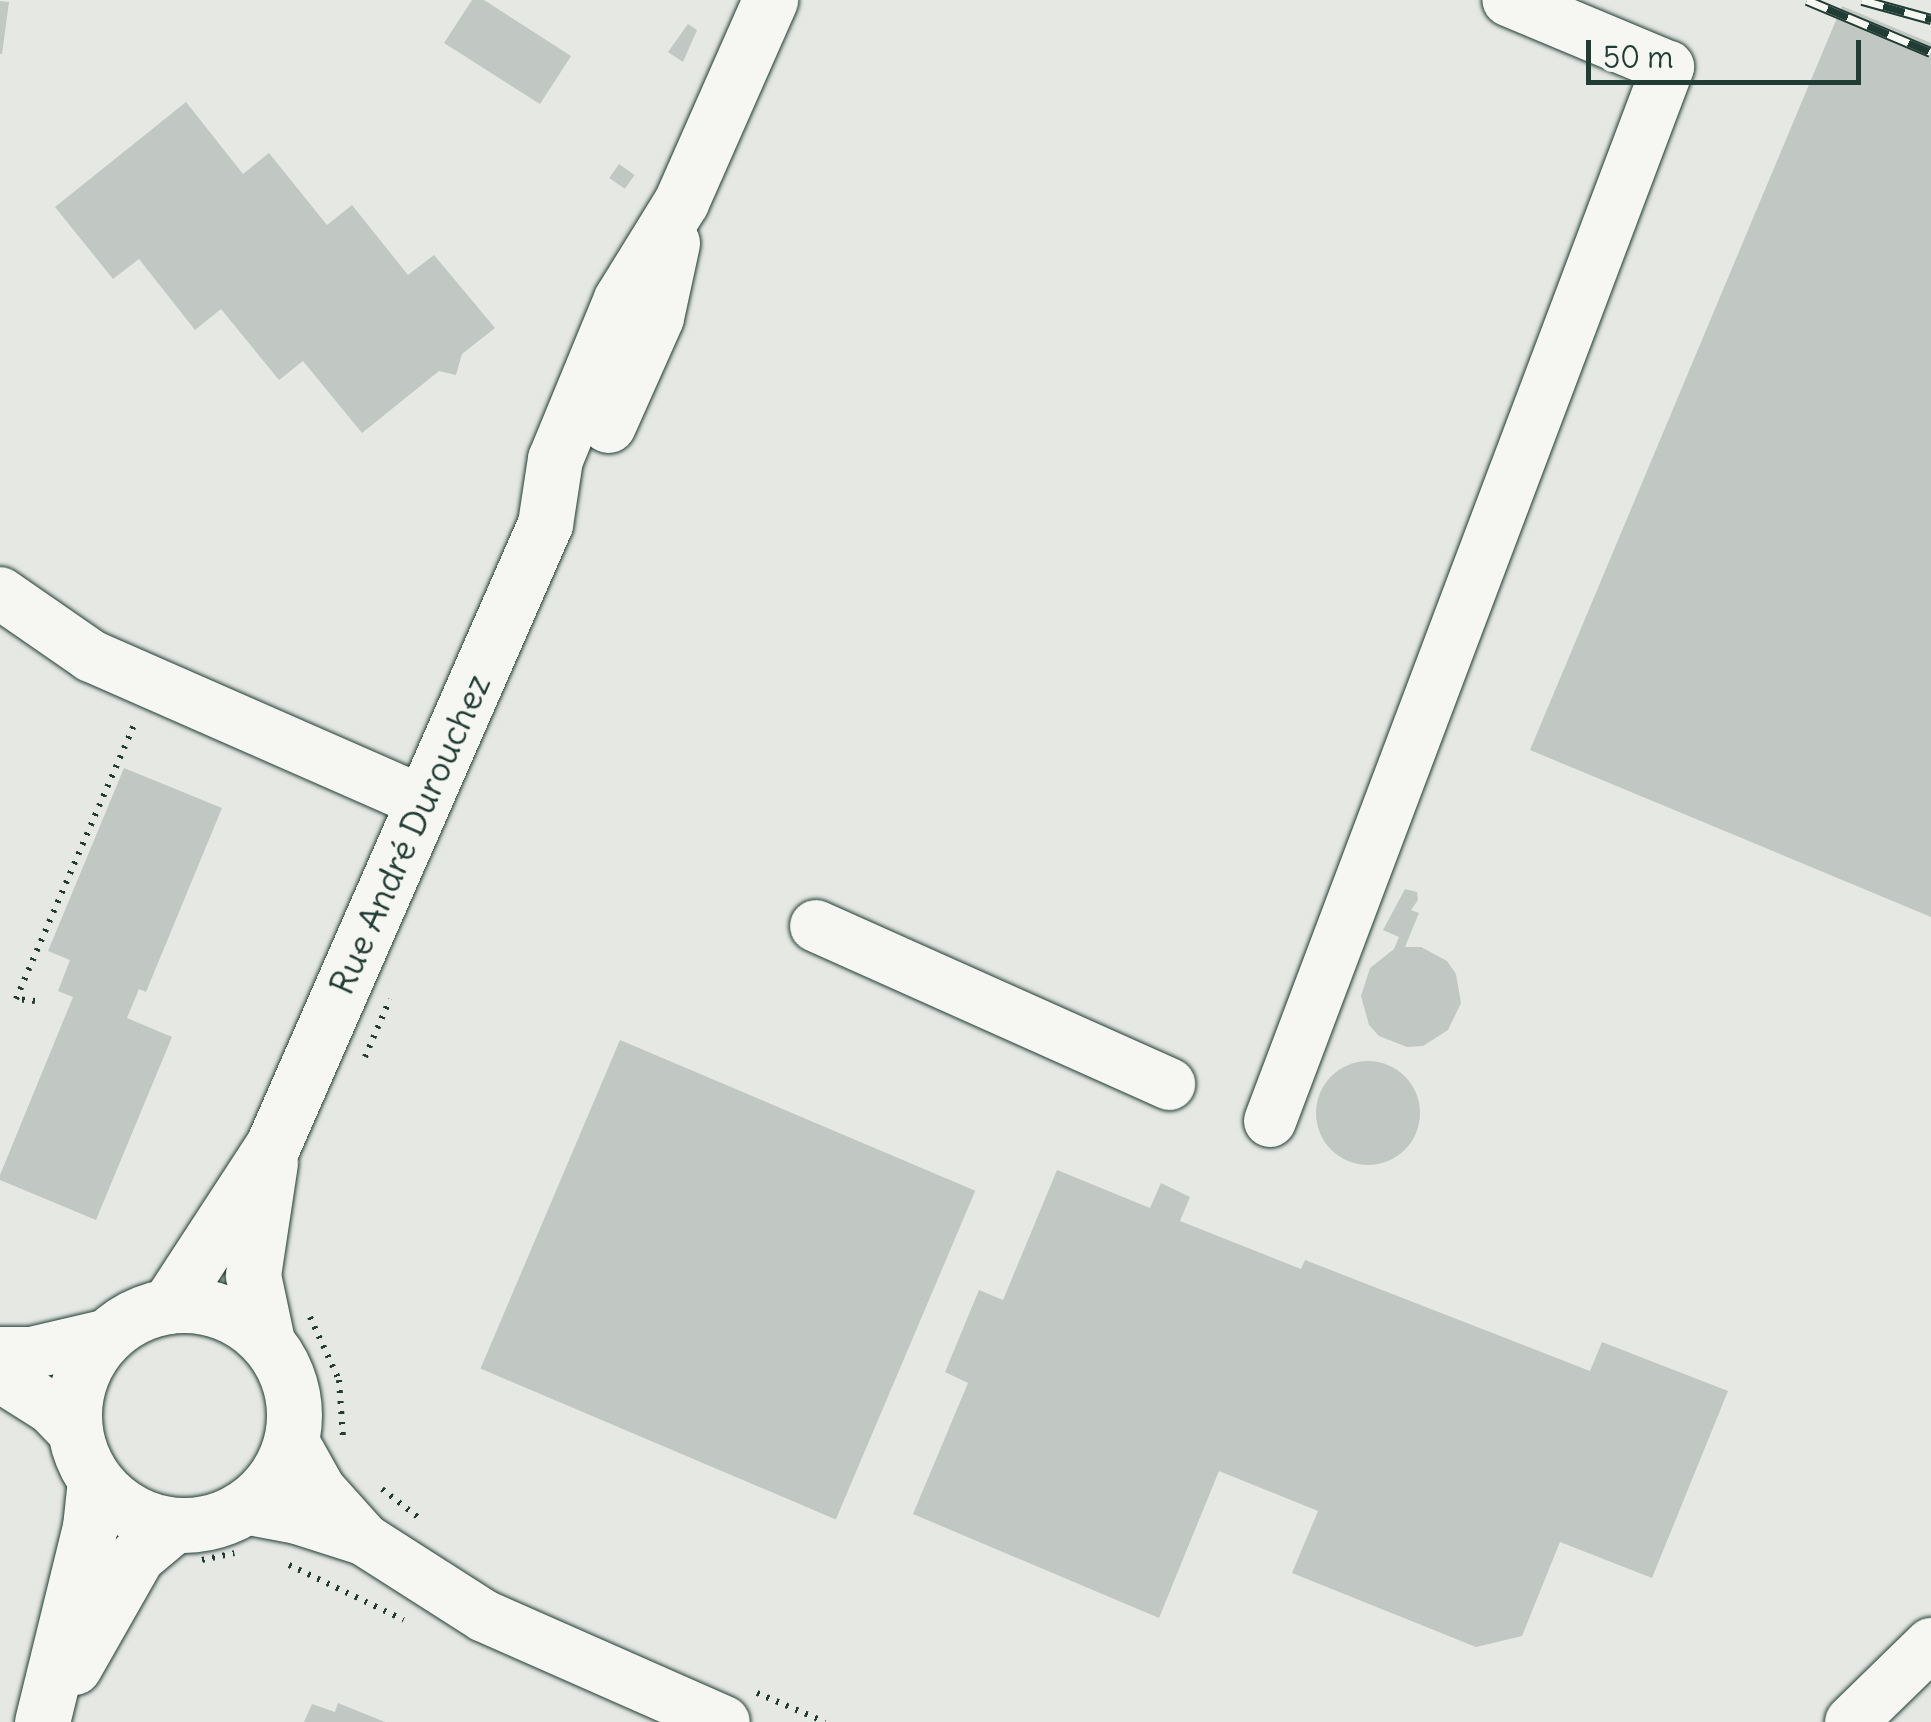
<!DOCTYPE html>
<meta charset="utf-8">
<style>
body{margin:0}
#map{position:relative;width:1931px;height:1722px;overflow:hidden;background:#f6f6f2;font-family:Delius,sans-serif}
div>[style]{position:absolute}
.built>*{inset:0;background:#e6e8e4;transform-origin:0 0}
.building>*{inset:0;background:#c1c8c3;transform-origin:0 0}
.round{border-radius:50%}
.path>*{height:6px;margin-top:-3px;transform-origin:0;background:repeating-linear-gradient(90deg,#1f3d34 0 2.5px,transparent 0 10.5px)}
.roads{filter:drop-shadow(0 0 2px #1f3d34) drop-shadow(0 0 2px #1f3d34)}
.minor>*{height:52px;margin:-26px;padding:0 26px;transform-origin:26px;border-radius:26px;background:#f6f6f2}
.major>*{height:55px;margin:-27.5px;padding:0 27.5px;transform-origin:27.5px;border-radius:27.5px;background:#f6f6f2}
.major>.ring{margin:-27.5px;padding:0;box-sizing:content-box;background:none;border:55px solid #f6f6f2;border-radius:50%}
.rail>*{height:11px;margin-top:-5.5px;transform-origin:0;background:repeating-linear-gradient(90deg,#f6f6f2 0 22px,#1f3d34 0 44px);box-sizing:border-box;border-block:2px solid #1f3d34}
span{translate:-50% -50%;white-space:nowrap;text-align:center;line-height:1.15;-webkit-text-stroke:9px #f6f6f2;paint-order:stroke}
.street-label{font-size:35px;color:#1f3d34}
.scale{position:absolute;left:1586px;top:40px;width:275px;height:45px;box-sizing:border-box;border:5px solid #1f3d34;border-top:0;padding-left:12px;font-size:30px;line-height:35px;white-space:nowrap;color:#1f3d34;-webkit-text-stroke:8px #f6f6f2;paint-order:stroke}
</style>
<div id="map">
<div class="built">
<i style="left:0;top:0;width:1931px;height:1722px"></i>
</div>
<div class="building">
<i style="clip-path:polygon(472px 0,484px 0,571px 56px,540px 104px,444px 43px)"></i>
<i style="clip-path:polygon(0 1px,9px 2px,2px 54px,0 54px)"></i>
<i style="clip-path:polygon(1842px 6px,1931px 43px,1931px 917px,1530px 750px)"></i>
<i style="clip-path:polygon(688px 24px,697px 30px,683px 62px,668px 52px)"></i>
<i style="clip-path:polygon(186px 102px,243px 174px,269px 153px,327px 225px,352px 205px,408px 275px,434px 255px,495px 328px,462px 354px,456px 375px,439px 371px,362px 433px,303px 361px,279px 380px,221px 309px,195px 330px,139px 259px,113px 279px,55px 207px)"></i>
<i style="left:619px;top:164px;width:19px;height:17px;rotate:35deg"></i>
<i style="clip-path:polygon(124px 768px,222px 808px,146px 992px,139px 989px,127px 1018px,172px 1037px,96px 1220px,0 1180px,0 1175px,73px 997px,58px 991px,70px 960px,48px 951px)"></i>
<i style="clip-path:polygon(1405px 889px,1417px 892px,1418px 900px,1411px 910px,1419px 913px,1405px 947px,1421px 947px,1447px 961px,1456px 974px,1461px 1003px,1448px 1030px,1423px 1046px,1407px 1047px,1379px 1036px,1369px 1025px,1361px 996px,1370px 968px,1394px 949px,1399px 937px,1383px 930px)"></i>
<i style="left:620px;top:1040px;width:386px;height:357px;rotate:23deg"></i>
<i class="round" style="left:1316px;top:1061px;width:104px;height:104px"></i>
<i style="clip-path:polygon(1057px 1170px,1150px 1208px,1161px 1183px,1190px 1197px,1180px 1221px,1301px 1269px,1305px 1260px,1590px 1371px,1602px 1342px,1728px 1391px,1652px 1578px,1560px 1542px,1522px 1636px,1476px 1647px,1292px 1573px,1318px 1511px,1219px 1471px,1159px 1618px,913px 1514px,968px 1383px,945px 1372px,979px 1290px,1003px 1300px)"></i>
<i style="clip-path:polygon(338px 1703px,385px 1722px,304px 1722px,312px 1704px,335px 1712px)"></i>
</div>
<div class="path">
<i style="left:35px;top:1001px;width:19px;rotate:-174deg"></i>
<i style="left:16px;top:999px;width:304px;rotate:-66.7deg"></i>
<i style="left:365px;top:1057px;width:63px;rotate:-66.7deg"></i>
<i style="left:310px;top:1317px;width:69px;rotate:65.3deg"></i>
<i style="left:339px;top:1380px;width:57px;rotate:86deg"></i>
<i style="left:382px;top:1489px;width:47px;rotate:38.1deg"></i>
<i style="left:202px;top:1560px;width:33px;rotate:-12deg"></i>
<i style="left:289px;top:1565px;width:127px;rotate:25.6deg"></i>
<i style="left:757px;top:1693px;width:74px;rotate:23.1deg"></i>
</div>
<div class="roads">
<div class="minor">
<i style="left:0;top:593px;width:111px;rotate:34.7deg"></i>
<i style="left:91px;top:656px;width:363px;rotate:23.7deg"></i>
<i style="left:816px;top:926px;width:387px;rotate:24.1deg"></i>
<i style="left:1270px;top:1121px;width:1127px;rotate:-69.31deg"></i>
<i style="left:1668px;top:67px;width:173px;rotate:-157.3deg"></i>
<i style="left:0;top:1353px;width:31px"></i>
<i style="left:31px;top:1353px;width:79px;rotate:-13.2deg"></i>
<i style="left:0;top:1376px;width:60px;rotate:32.1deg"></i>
<i style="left:51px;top:1408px;width:36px;rotate:46deg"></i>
<i style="left:292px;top:1440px;width:57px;rotate:60.8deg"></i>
<i style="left:320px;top:1490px;width:67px;rotate:48deg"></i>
<i style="left:365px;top:1540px;width:141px;rotate:32.6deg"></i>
<i style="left:484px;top:1616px;width:262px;rotate:23.8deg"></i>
<i style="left:244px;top:1508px;width:54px;rotate:10.7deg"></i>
<i style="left:297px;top:1518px;width:69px;rotate:17.7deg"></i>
<i style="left:1851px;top:1722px;width:112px;rotate:-44.3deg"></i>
</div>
<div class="major">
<i style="left:608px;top:425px;width:118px;rotate:-66deg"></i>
<i style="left:656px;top:317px;width:76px;rotate:-77.8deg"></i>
<i class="ring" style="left:74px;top:1305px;width:165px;height:165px"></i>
<i style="left:168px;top:1306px;width:192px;rotate:-56.9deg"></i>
<i style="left:273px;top:1145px;width:678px;rotate:-66.35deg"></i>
<i style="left:545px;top:524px;width:66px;rotate:-81.3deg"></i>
<i style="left:555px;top:459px;width:173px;rotate:-67.6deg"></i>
<i style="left:621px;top:299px;width:114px;rotate:-58.3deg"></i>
<i style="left:681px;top:202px;width:221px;rotate:-66.2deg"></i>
<i style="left:267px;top:1341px;width:67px;rotate:-102deg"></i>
<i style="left:253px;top:1275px;width:114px;rotate:-81.4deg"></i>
<i style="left:74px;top:1667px;width:128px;rotate:-60.4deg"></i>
<i style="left:137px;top:1556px;width:48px;rotate:-40deg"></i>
<i style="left:42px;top:1722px;width:201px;rotate:-76.2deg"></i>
<i style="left:90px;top:1527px;width:47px;rotate:-83.9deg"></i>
</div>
</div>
<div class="rail">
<i style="left:1807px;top:0;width:134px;rotate:22.8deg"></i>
<i style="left:1862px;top:0;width:72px;rotate:15.4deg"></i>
</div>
<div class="street-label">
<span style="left:409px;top:834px;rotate:-66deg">Rue André Durouchez</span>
</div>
<div class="scale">50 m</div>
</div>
